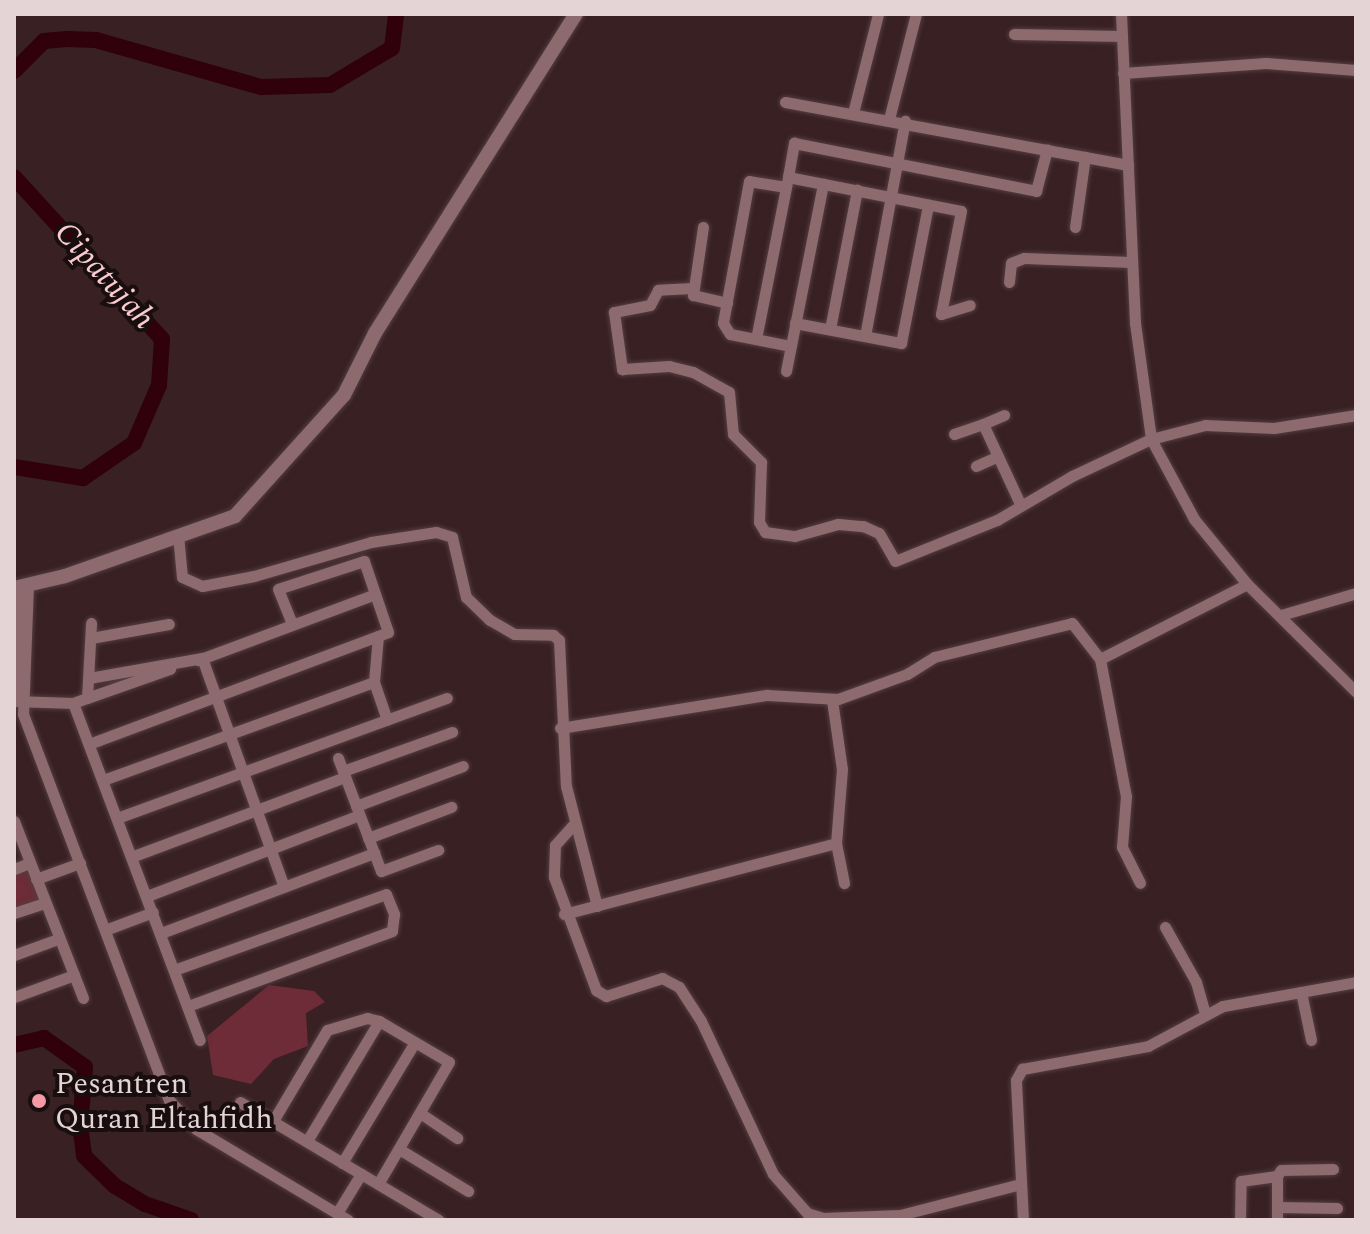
<!DOCTYPE html>
<style>
body{margin:0}
#map{position:relative;width:1370px;height:1234px;overflow:hidden;background:#382023;font-family:Spectral,serif}
div>[style]{position:absolute}
.green>*{inset:0;background:#6d2c37}
.river>*{height:16px;margin:-8px;padding:0 8px;transform-origin:8px;border-radius:8px;background:#30000b}
.roads{filter:drop-shadow(0 0 2px #543d3f) drop-shadow(0 0 2px #543d3f)}
.minor>*{height:11px;margin:-5.5px;padding:0 5.5px;transform-origin:5.5px;border-radius:5.5px;background:#8d6a6e}
.tertiary>*{height:14px;margin:-7px;padding:0 7px;transform-origin:7px;border-radius:7px;background:#8d6a6e}
.dots>*{width:22px;height:22px;translate:-50% -50%;box-sizing:border-box;border:4px solid #180e0f;border-radius:50%}
span{translate:-50% -50%;white-space:nowrap;text-align:center;line-height:1.15;-webkit-text-stroke:8px #180e0f;paint-order:stroke}
.poi-label{font-size:30px;color:#e5d4d5}
.left{translate:0 -50%;text-align:left}
.water-label{font-size:32px;color:#faccd0;font-style:italic}
.frame{position:absolute;inset:0;border:16px solid #e5d4d5;pointer-events:none}
</style>
<div id="map">
<div class="green">
<i style="clip-path:polygon(29px 866px,41px 902px,14px 911px,14px 872px)"></i>
<i style="clip-path:polygon(269px 985px,314px 991px,325px 1002px,306px 1013px,308px 1046px,274px 1059px,251px 1084px,213px 1075px,207px 1036px)"></i>
</div>
<div class="river">
<i style="left:14px;top:71px;width:42px;rotate:-45deg"></i>
<i style="left:44px;top:41px;width:23px;rotate:-5deg"></i>
<i style="left:67px;top:39px;width:29px;rotate:2deg"></i>
<i style="left:96px;top:40px;width:172px;rotate:15.9deg"></i>
<i style="left:261px;top:87px;width:69px;rotate:-1.7deg"></i>
<i style="left:330px;top:85px;width:72px;rotate:-30.8deg"></i>
<i style="left:392px;top:48px;width:34px;rotate:-83deg"></i>
<i style="left:14px;top:177px;width:219px;rotate:47.6deg"></i>
<i style="left:162px;top:339px;width:46px;rotate:93.7deg"></i>
<i style="left:159px;top:385px;width:63px;rotate:113.3deg"></i>
<i style="left:134px;top:443px;width:62px;rotate:145.5deg"></i>
<i style="left:83px;top:478px;width:70px;rotate:-170.9deg"></i>
<i style="left:14px;top:1045px;width:31px;rotate:-13deg"></i>
<i style="left:44px;top:1038px;width:50px;rotate:35.3deg"></i>
<i style="left:85px;top:1067px;width:59px;rotate:94.8deg"></i>
<i style="left:80px;top:1126px;width:30px;rotate:82deg"></i>
<i style="left:84px;top:1156px;width:43px;rotate:44.1deg"></i>
<i style="left:115px;top:1186px;width:35px;rotate:31deg"></i>
<i style="left:145px;top:1204px;width:49px;rotate:19.2deg"></i>
</div>
<div class="roads">
<div class="minor">
<i style="left:1121px;top:14px;width:309px;rotate:87.4deg"></i>
<i style="left:1135px;top:323px;width:117px;rotate:82.1deg"></i>
<i style="left:1151px;top:439px;width:91px;rotate:61.7deg"></i>
<i style="left:1194px;top:519px;width:84px;rotate:50.8deg"></i>
<i style="left:1247px;top:584px;width:153px;rotate:44.7deg"></i>
<i style="left:1014px;top:34px;width:108px;rotate:1.1deg"></i>
<i style="left:1123px;top:73px;width:143px;rotate:-4deg"></i>
<i style="left:1266px;top:63px;width:90px;rotate:4.4deg"></i>
<i style="left:785px;top:102px;width:349px;rotate:10.4deg"></i>
<i style="left:853px;top:113px;width:102px;rotate:-75.8deg"></i>
<i style="left:889px;top:119px;width:108px;rotate:-75.6deg"></i>
<i style="left:788px;top:177px;width:35px;rotate:-80deg"></i>
<i style="left:794px;top:143px;width:247px;rotate:11.2deg"></i>
<i style="left:1036px;top:191px;width:43px;rotate:-75.3deg"></i>
<i style="left:786px;top:187px;width:37px;rotate:-171deg"></i>
<i style="left:749px;top:181px;width:144px;rotate:100.4deg"></i>
<i style="left:723px;top:323px;width:13px;rotate:58deg"></i>
<i style="left:730px;top:334px;width:61px;rotate:11.3deg"></i>
<i style="left:703px;top:227px;width:69px;rotate:98.4deg"></i>
<i style="left:693px;top:295px;width:35px;rotate:13deg"></i>
<i style="left:1075px;top:227px;width:71px;rotate:-81.9deg"></i>
<i style="left:1009px;top:282px;width:19px;rotate:-84deg"></i>
<i style="left:1011px;top:263px;width:14px;rotate:-21deg"></i>
<i style="left:1024px;top:258px;width:107px;rotate:2.1deg"></i>
<i style="left:692px;top:288px;width:34px;rotate:177deg"></i>
<i style="left:658px;top:290px;width:17px;rotate:118deg"></i>
<i style="left:650px;top:305px;width:37px;rotate:169deg"></i>
<i style="left:614px;top:312px;width:58px;rotate:82deg"></i>
<i style="left:622px;top:369px;width:47px;rotate:-3.7deg"></i>
<i style="left:669px;top:366px;width:25px;rotate:14deg"></i>
<i style="left:693px;top:372px;width:41px;rotate:29.1deg"></i>
<i style="left:729px;top:392px;width:42px;rotate:84.6deg"></i>
<i style="left:733px;top:434px;width:40px;rotate:45deg"></i>
<i style="left:761px;top:462px;width:60px;rotate:91.9deg"></i>
<i style="left:759px;top:522px;width:12px;rotate:59deg"></i>
<i style="left:765px;top:532px;width:30px;rotate:8deg"></i>
<i style="left:795px;top:536px;width:45px;rotate:-15.6deg"></i>
<i style="left:838px;top:524px;width:25px;rotate:5deg"></i>
<i style="left:863px;top:526px;width:17px;rotate:24deg"></i>
<i style="left:879px;top:533px;width:32px;rotate:60deg"></i>
<i style="left:895px;top:561px;width:110px;rotate:-21.9deg"></i>
<i style="left:997px;top:520px;width:87px;rotate:-30.4deg"></i>
<i style="left:1072px;top:476px;width:87px;rotate:-25.1deg"></i>
<i style="left:1151px;top:439px;width:56px;rotate:-14.5deg"></i>
<i style="left:1205px;top:425px;width:69px;rotate:2.5deg"></i>
<i style="left:1274px;top:428px;width:83px;rotate:-9deg"></i>
<i style="left:795px;top:323px;width:108px;rotate:10.7deg"></i>
<i style="left:901px;top:343px;width:141px;rotate:-78.9deg"></i>
<i style="left:830px;top:329px;width:142px;rotate:-79deg"></i>
<i style="left:865px;top:336px;width:219px;rotate:-79.5deg"></i>
<i style="left:756px;top:339px;width:165px;rotate:-78.8deg"></i>
<i style="left:788px;top:177px;width:176px;rotate:11.1deg"></i>
<i style="left:961px;top:211px;width:105px;rotate:101deg"></i>
<i style="left:941px;top:314px;width:30px;rotate:-17deg"></i>
<i style="left:786px;top:371px;width:191px;rotate:-78.8deg"></i>
<i style="left:983px;top:424px;width:23px;rotate:-23deg"></i>
<i style="left:954px;top:434px;width:31px;rotate:-19deg"></i>
<i style="left:983px;top:424px;width:90px;rotate:65.1deg"></i>
<i style="left:976px;top:466px;width:22px;rotate:-24deg"></i>
<i style="left:178px;top:535px;width:42px;rotate:84.6deg"></i>
<i style="left:182px;top:577px;width:22px;rotate:24deg"></i>
<i style="left:202px;top:586px;width:53px;rotate:-10.9deg"></i>
<i style="left:254px;top:576px;width:122px;rotate:-16.2deg"></i>
<i style="left:371px;top:542px;width:66px;rotate:-8.7deg"></i>
<i style="left:436px;top:532px;width:17px;rotate:17deg"></i>
<i style="left:452px;top:537px;width:62px;rotate:76.9deg"></i>
<i style="left:466px;top:597px;width:33px;rotate:44deg"></i>
<i style="left:490px;top:620px;width:28px;rotate:30deg"></i>
<i style="left:514px;top:634px;width:39px;rotate:1deg"></i>
<i style="left:553px;top:635px;width:8px;rotate:40deg"></i>
<i style="left:559px;top:640px;width:146px;rotate:87.3deg"></i>
<i style="left:566px;top:786px;width:124px;rotate:75.5deg"></i>
<i style="left:28px;top:585px;width:129px;rotate:92.2deg"></i>
<i style="left:23px;top:714px;width:413px;rotate:69.3deg"></i>
<i style="left:169px;top:1100px;width:40px;rotate:47deg"></i>
<i style="left:196px;top:1129px;width:177px;rotate:30.9deg"></i>
<i style="left:19px;top:587px;width:114px;rotate:92deg"></i>
<i style="left:15px;top:701px;width:58px;rotate:2deg"></i>
<i style="left:73px;top:703px;width:15px;rotate:-20deg"></i>
<i style="left:87px;top:698px;width:75px;rotate:-86.9deg"></i>
<i style="left:1281px;top:615px;width:78px;rotate:-16.3deg"></i>
<i style="left:378px;top:636px;width:46px;rotate:95deg"></i>
<i style="left:374px;top:682px;width:40px;rotate:71.1deg"></i>
<i style="left:91px;top:638px;width:79px;rotate:-10.2deg"></i>
<i style="left:1100px;top:659px;width:165px;rotate:-27deg"></i>
<i style="left:198px;top:660px;width:189px;rotate:-20.4deg"></i>
<i style="left:89px;top:678px;width:115px;rotate:-10deg"></i>
<i style="left:202px;top:658px;width:243px;rotate:70.3deg"></i>
<i style="left:87px;top:698px;width:88px;rotate:-19.3deg"></i>
<i style="left:832px;top:700px;width:70px;rotate:81.8deg"></i>
<i style="left:842px;top:769px;width:74px;rotate:94.6deg"></i>
<i style="left:836px;top:843px;width:41px;rotate:78.7deg"></i>
<i style="left:73px;top:703px;width:360px;rotate:69.4deg"></i>
<i style="left:560px;top:728px;width:210px;rotate:-9.1deg"></i>
<i style="left:767px;top:695px;width:71px;rotate:3.2deg"></i>
<i style="left:838px;top:699px;width:73px;rotate:-19.9deg"></i>
<i style="left:907px;top:674px;width:32px;rotate:-32deg"></i>
<i style="left:934px;top:657px;width:142px;rotate:-13.8deg"></i>
<i style="left:1072px;top:623px;width:46px;rotate:52.1deg"></i>
<i style="left:1100px;top:659px;width:139px;rotate:79.3deg"></i>
<i style="left:1126px;top:796px;width:51px;rotate:94.5deg"></i>
<i style="left:1122px;top:847px;width:40px;rotate:63.4deg"></i>
<i style="left:89px;top:744px;width:319px;rotate:-20.5deg"></i>
<i style="left:388px;top:632px;width:75px;rotate:-108.7deg"></i>
<i style="left:364px;top:561px;width:90px;rotate:162deg"></i>
<i style="left:278px;top:589px;width:38px;rotate:68deg"></i>
<i style="left:338px;top:758px;width:121px;rotate:69.2deg"></i>
<i style="left:381px;top:871px;width:61px;rotate:-20.2deg"></i>
<i style="left:343px;top:771px;width:116px;rotate:-19.7deg"></i>
<i style="left:103px;top:780px;width:288px;rotate:-19.9deg"></i>
<i style="left:356px;top:806px;width:114px;rotate:-20.5deg"></i>
<i style="left:117px;top:818px;width:351px;rotate:-20deg"></i>
<i style="left:14px;top:821px;width:190px;rotate:68.7deg"></i>
<i style="left:573px;top:825px;width:27px;rotate:132deg"></i>
<i style="left:555px;top:845px;width:32px;rotate:92deg"></i>
<i style="left:554px;top:877px;width:121px;rotate:69.6deg"></i>
<i style="left:596px;top:990px;width:12px;rotate:31deg"></i>
<i style="left:606px;top:996px;width:59px;rotate:-17.8deg"></i>
<i style="left:662px;top:978px;width:19px;rotate:28deg"></i>
<i style="left:679px;top:987px;width:40px;rotate:57.1deg"></i>
<i style="left:701px;top:1021px;width:169px;rotate:64.8deg"></i>
<i style="left:773px;top:1174px;width:52px;rotate:48.9deg"></i>
<i style="left:807px;top:1213px;width:17px;rotate:17deg"></i>
<i style="left:823px;top:1218px;width:77px;rotate:-2.2deg"></i>
<i style="left:900px;top:1215px;width:125px;rotate:-14.4deg"></i>
<i style="left:368px;top:838px;width:89px;rotate:-20.5deg"></i>
<i style="left:131px;top:857px;width:228px;rotate:-20.5deg"></i>
<i style="left:14px;top:869px;width:17px;rotate:-21deg"></i>
<i style="left:36px;top:879px;width:47px;rotate:-20deg"></i>
<i style="left:147px;top:896px;width:227px;rotate:-20.9deg"></i>
<i style="left:14px;top:913px;width:33px;rotate:-18deg"></i>
<i style="left:564px;top:914px;width:281px;rotate:-14.6deg"></i>
<i style="left:1165px;top:927px;width:63px;rotate:60.6deg"></i>
<i style="left:1196px;top:982px;width:32px;rotate:74deg"></i>
<i style="left:105px;top:930px;width:51px;rotate:-20.6deg"></i>
<i style="left:161px;top:933px;width:228px;rotate:-20.6deg"></i>
<i style="left:14px;top:955px;width:47px;rotate:-20deg"></i>
<i style="left:174px;top:970px;width:225px;rotate:-19.7deg"></i>
<i style="left:386px;top:894px;width:22px;rotate:68deg"></i>
<i style="left:394px;top:914px;width:17px;rotate:97deg"></i>
<i style="left:392px;top:931px;width:217px;rotate:159.8deg"></i>
<i style="left:1301px;top:992px;width:49px;rotate:78.2deg"></i>
<i style="left:14px;top:997px;width:64px;rotate:-20.1deg"></i>
<i style="left:240px;top:1102px;width:231px;rotate:30.7deg"></i>
<i style="left:420px;top:1113px;width:45px;rotate:34deg"></i>
<i style="left:273px;top:1121px;width:106px;rotate:-59.3deg"></i>
<i style="left:327px;top:1030px;width:42px;rotate:-16.7deg"></i>
<i style="left:367px;top:1018px;width:12px;rotate:14deg"></i>
<i style="left:379px;top:1021px;width:81px;rotate:30.4deg"></i>
<i style="left:449px;top:1062px;width:141px;rotate:120.2deg"></i>
<i style="left:307px;top:1141px;width:140px;rotate:-59deg"></i>
<i style="left:399px;top:1149px;width:81px;rotate:31.3deg"></i>
<i style="left:342px;top:1163px;width:141px;rotate:-58.9deg"></i>
<i style="left:1277px;top:1176px;width:44px;rotate:90deg"></i>
<i style="left:1277px;top:1207px;width:60px;rotate:1deg"></i>
<i style="left:337px;top:1213px;width:46px;rotate:-58.4deg"></i>
<i style="left:1023px;top:1220px;width:140px;rotate:-92.9deg"></i>
<i style="left:1016px;top:1080px;width:13px;rotate:-61deg"></i>
<i style="left:1022px;top:1069px;width:128px;rotate:-10.3deg"></i>
<i style="left:1148px;top:1046px;width:85px;rotate:-28.1deg"></i>
<i style="left:1223px;top:1006px;width:135px;rotate:-10.2deg"></i>
<i style="left:1240px;top:1220px;width:39px;rotate:-89deg"></i>
<i style="left:1241px;top:1181px;width:36px;rotate:-8deg"></i>
<i style="left:1277px;top:1176px;width:7px;rotate:-56deg"></i>
<i style="left:1281px;top:1170px;width:52px;rotate:-1.1deg"></i>
</div>
<div class="tertiary">
<i style="left:14px;top:588px;width:52px;rotate:-13.2deg"></i>
<i style="left:65px;top:576px;width:180px;rotate:-19.4deg"></i>
<i style="left:235px;top:516px;width:163px;rotate:-48deg"></i>
<i style="left:344px;top:395px;width:69px;rotate:-63.4deg"></i>
<i style="left:375px;top:333px;width:377px;rotate:-57.8deg"></i>
</div>
</div>
<div class="dots">
<i style="left:39px;top:1101px;background:#f49aa5"></i>
</div>
<div class="poi-label">
<span class="left" style="left:55px;top:1101px">Pesantren<br>Quran Eltahfidh</span>
</div>
<div class="water-label">
<span style="left:104px;top:276px;rotate:48deg">Cipatujah</span>
</div>
<div class="frame"></div>
</div>
